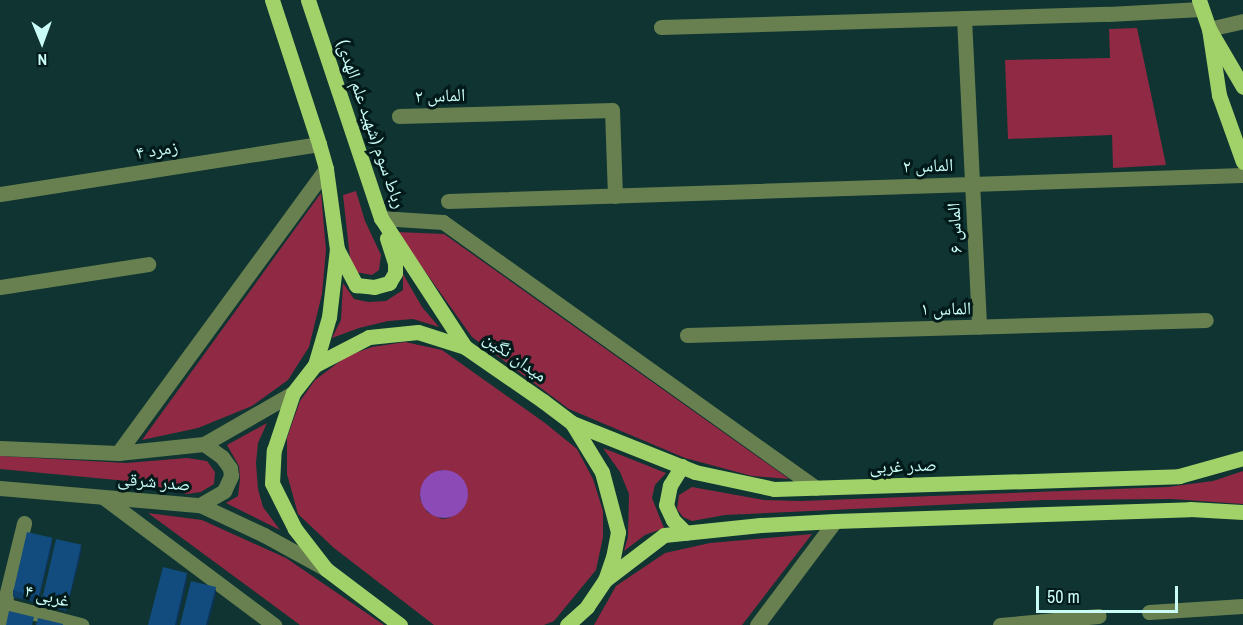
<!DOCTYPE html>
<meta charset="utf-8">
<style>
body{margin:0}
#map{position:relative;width:1243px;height:625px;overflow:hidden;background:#0f3432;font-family:"Archivo Narrow","Noto Naskh Arabic",sans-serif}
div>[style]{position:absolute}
.green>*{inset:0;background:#902943}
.water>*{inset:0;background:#8b4ab6}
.round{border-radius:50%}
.minor>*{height:15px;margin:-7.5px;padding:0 7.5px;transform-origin:7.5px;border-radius:7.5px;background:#68804f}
.major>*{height:15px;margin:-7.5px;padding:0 7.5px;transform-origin:7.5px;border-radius:7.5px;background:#a1d269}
.wall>*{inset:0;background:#0f406c}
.shaded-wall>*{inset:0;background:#0d3458}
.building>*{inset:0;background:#124b7e;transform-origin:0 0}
span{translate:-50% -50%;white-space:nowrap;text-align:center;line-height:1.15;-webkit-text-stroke:6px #021a19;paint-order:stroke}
.street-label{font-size:18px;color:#cafdf8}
.north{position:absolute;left:12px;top:12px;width:60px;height:60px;-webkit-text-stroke:4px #021a19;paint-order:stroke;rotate:179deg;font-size:16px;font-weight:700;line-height:24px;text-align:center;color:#cafdf8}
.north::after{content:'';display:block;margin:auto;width:21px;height:27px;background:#cafdf8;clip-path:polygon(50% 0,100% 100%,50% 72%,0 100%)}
.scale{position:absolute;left:1036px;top:586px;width:142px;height:27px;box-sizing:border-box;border:3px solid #cafdf8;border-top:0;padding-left:8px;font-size:18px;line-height:21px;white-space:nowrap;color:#cafdf8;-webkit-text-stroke:4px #021a19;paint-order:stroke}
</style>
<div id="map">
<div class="green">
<i style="clip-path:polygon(1137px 28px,1166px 165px,1113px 168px,1112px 135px,1008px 139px,1005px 60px,1110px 58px,1109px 29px)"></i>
<i style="clip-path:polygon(356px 191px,365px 221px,381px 255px,379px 270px,372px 275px,355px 272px,350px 258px,343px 195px)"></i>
<i style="clip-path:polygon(321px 193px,326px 250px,322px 294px,309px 347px,288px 380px,252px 406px,198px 428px,142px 440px)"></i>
<i style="clip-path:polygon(397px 232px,444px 234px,789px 479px,752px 476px,685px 458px,569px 409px,472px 337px)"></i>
<i style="clip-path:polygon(403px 274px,422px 307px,439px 327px,413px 319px,388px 321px,359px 328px,332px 338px,341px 320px,343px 283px,354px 299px,368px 302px,386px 301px,403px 290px)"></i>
<i style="clip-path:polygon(evenodd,405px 342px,442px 350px,545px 423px,577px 449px,593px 479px,603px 511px,603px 537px,596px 570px,554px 621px,544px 625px,434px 625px,334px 548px,298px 514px,287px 474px,287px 438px,300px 401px,315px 380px,347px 356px,372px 347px,405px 342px,441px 470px,449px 471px,468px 494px,463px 509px,449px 518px,442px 519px,427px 512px,420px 499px,420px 491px,427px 477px,441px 470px)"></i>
<i style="clip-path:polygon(267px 423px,258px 443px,256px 463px,258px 489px,263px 507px,280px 530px,226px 503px,238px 496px,240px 479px,239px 466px,227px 445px)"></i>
<i style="clip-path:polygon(603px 448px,666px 473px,655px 485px,652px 498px,664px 528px,645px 535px,624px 551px,628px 537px,629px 494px,620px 472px)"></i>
<i style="clip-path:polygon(0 456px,126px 463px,187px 458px,207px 461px,215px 472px,214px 484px,201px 492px,187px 494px,138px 482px,0 469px)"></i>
<i style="clip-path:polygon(1243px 471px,1243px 504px,1172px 499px,1045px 500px,725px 515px,692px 521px,683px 517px,677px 509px,679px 495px,692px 487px,764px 500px,801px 501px,1168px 487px,1213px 481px)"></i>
<i style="clip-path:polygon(148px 513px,202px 520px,286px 558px,384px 625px,300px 625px)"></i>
<i style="clip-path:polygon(812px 534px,742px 625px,594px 625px,616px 586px,665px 553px,710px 543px)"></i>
</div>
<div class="water">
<i class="round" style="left:420px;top:470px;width:48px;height:48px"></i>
</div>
<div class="minor">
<i style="left:964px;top:18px;width:309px;rotate:87.2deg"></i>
<i style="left:661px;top:27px;width:447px;rotate:-1.7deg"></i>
<i style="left:1108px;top:14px;width:93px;rotate:-3.1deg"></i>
<i style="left:1209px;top:29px;width:35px;rotate:-13deg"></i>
<i style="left:399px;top:116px;width:213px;rotate:-1.6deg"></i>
<i style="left:612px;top:110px;width:86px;rotate:88deg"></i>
<i style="left:0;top:194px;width:323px;rotate:-8.9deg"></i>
<i style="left:448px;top:201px;width:795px;rotate:-1.87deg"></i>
<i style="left:381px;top:218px;width:62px;rotate:3.7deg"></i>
<i style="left:443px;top:222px;width:458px;rotate:35.5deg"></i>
<i style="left:0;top:287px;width:150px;rotate:-8.8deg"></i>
<i style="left:687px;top:335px;width:519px;rotate:-1.66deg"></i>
<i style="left:0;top:448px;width:118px;rotate:2.4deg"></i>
<i style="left:118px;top:453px;width:86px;rotate:-6deg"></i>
<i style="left:204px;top:444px;width:103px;rotate:-29.8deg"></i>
<i style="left:118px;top:453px;width:352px;rotate:-53.8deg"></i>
<i style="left:0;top:488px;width:201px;rotate:4.9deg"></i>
<i style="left:200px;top:505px;width:71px;rotate:25.1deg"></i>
<i style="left:264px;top:535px;width:71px;rotate:28.7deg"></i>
<i style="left:103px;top:497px;width:214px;rotate:36.8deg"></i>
<i style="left:200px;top:505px;width:28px;rotate:-30deg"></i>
<i style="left:224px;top:491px;width:17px;rotate:-65deg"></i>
<i style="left:231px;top:476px;width:8px;rotate:-97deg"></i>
<i style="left:230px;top:468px;width:14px;rotate:-126deg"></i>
<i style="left:222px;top:457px;width:22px;rotate:-144deg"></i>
<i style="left:4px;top:605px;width:80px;rotate:14.6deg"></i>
<i style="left:1149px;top:612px;width:94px;rotate:-3.7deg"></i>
<i style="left:0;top:621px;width:101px;rotate:-76.2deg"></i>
<i style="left:757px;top:625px;width:130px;rotate:-53.1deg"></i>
<i style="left:1000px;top:625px;width:99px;rotate:-5.2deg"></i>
</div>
<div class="major">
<i style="left:272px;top:0;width:151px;rotate:71.9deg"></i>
<i style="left:319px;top:144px;width:26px;rotate:74deg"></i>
<i style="left:326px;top:169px;width:81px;rotate:82.2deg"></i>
<i style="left:337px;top:249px;width:68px;rotate:96.7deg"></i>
<i style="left:329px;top:317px;width:50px;rotate:106.3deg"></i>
<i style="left:308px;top:0;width:230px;rotate:71.5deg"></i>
<i style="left:381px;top:218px;width:154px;rotate:56.9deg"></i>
<i style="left:1199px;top:0;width:31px;rotate:71deg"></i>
<i style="left:1209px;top:29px;width:67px;rotate:59.6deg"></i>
<i style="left:1209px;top:29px;width:67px;rotate:81.4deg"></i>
<i style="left:1219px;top:95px;width:71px;rotate:70.3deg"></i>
<i style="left:337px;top:249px;width:41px;rotate:62.2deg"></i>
<i style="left:356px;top:285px;width:18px;rotate:6deg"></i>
<i style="left:374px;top:287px;width:16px;rotate:-15deg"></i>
<i style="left:389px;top:283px;width:12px;rotate:-59deg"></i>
<i style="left:395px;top:273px;width:10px;rotate:-90deg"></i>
<i style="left:395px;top:263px;width:26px;rotate:-108deg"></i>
<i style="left:572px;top:423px;width:132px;rotate:21.7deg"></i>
<i style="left:695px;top:472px;width:81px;rotate:12.1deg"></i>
<i style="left:774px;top:489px;width:405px;rotate:-1.8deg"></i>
<i style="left:1179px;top:476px;width:66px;rotate:-15.7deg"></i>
<i style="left:682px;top:466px;width:22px;rotate:122deg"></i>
<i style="left:670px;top:485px;width:20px;rotate:101deg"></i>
<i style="left:666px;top:505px;width:17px;rotate:65deg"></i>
<i style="left:673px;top:520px;width:18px;rotate:45deg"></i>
<i style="left:605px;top:580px;width:74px;rotate:-37.3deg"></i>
<i style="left:664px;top:535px;width:97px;rotate:-5.9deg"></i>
<i style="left:760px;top:525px;width:75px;rotate:-3.1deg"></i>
<i style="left:835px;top:521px;width:355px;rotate:-1.9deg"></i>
<i style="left:1190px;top:509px;width:53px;rotate:3.2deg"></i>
<i style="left:400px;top:625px;width:93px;rotate:-142.9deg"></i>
<i style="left:326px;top:569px;width:51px;rotate:-127.8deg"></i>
<i style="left:295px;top:529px;width:51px;rotate:-116.6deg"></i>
<i style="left:272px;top:483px;width:33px;rotate:-87deg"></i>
<i style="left:274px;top:450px;width:60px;rotate:-71.6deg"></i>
<i style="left:293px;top:393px;width:36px;rotate:-52deg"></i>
<i style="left:315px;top:365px;width:61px;rotate:-27.4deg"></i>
<i style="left:369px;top:337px;width:49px;rotate:-5.8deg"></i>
<i style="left:418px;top:332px;width:49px;rotate:17.7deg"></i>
<i style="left:465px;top:347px;width:95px;rotate:34.7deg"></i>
<i style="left:543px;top:401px;width:36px;rotate:37deg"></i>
<i style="left:572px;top:423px;width:57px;rotate:58.5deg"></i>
<i style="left:602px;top:472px;width:62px;rotate:75.1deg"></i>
<i style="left:618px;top:532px;width:25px;rotate:101deg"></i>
<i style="left:613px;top:557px;width:24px;rotate:109deg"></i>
<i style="left:605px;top:580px;width:32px;rotate:124deg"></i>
<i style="left:587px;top:607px;width:27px;rotate:138deg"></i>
</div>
<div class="wall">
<i style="clip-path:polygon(52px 546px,38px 603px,13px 597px,13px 590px)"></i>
<i style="clip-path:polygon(81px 553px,66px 611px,41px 604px,41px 597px)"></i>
</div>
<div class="shaded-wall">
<i style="clip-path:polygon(52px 538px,52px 546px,38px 603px,38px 596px)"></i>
<i style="clip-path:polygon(81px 545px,81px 553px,66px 611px,66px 603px)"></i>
<i style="clip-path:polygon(187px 573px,187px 581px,177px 625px,175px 625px)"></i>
<i style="clip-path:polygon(216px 587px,216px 594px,208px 625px,206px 625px)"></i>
</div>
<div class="building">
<i style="left:27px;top:532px;width:26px;height:60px;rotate:13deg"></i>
<i style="left:56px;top:539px;width:26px;height:60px;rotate:13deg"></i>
<i style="clip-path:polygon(163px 567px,187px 573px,175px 625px,148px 625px)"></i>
<i style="clip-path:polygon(191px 581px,216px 587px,206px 625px,180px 625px)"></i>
<i style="clip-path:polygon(9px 611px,34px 617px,32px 625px,6px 625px)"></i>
<i style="clip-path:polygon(38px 618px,63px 624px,63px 625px,36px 625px)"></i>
</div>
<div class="street-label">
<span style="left:440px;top:96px;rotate:-2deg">الماس ۲</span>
<span style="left:371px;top:124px;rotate:71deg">رباط سوم (شهید علم الهدی)</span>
<span style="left:157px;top:150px;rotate:-9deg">زمرد ۴</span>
<span style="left:928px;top:166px;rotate:-2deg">الماس ۲</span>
<span style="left:955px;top:228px;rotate:-93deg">الماس ۶</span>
<span style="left:946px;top:309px;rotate:-1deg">الماس ۱</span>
<span style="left:515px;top:357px;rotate:35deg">میدان نگین</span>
<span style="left:903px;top:466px;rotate:-2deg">صدر غربی</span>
<span style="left:154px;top:482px;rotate:5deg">صدر شرقی</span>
<span style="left:47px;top:596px;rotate:14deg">۴ غربی</span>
</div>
<div class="north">N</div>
<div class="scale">50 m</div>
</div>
